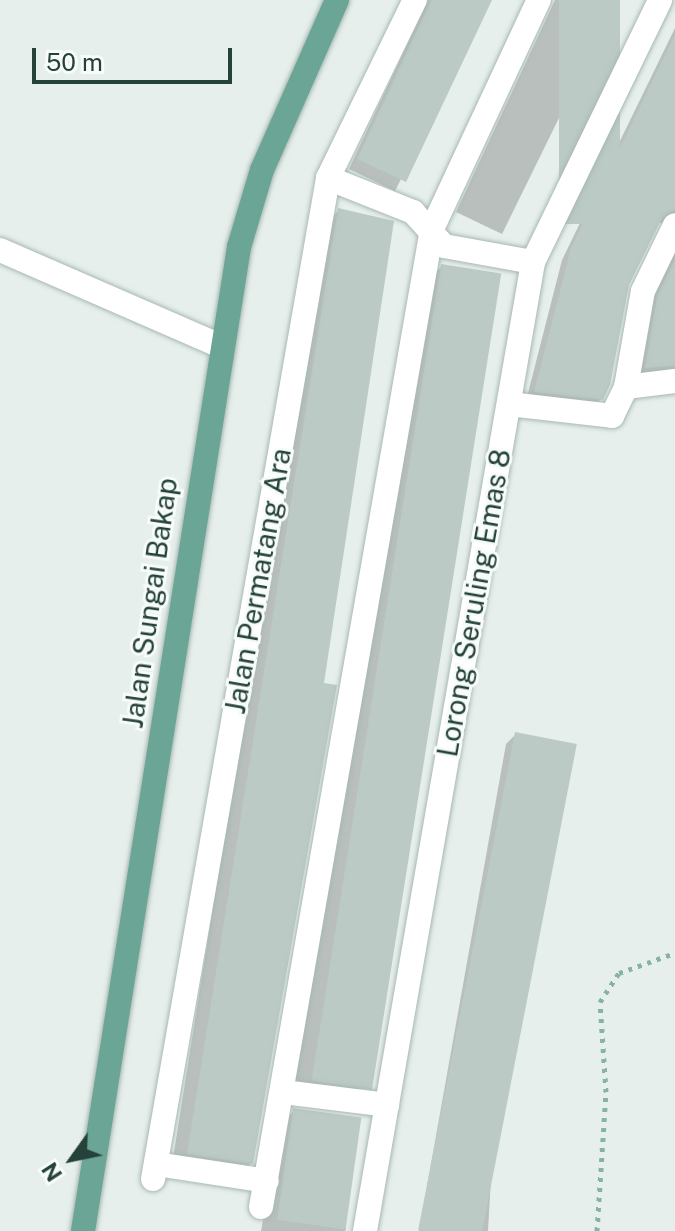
<!DOCTYPE html>
<style>
body{margin:0}
#map{position:relative;width:675px;height:1231px;overflow:hidden;background:#e6efeb;font-family:"Public Sans",sans-serif}
div>[style]{position:absolute}
.shadow>*{inset:0;background:#0003}
.building>*{inset:0;background:#bbcac4;transform-origin:0 0}
.path>*{height:5px;margin-top:-2.5px;transform-origin:0;background:repeating-linear-gradient(90deg,#86b3a5 0 4px,transparent 0 10px)}
.roads{filter:drop-shadow(0 0 2px #a8b8b2) drop-shadow(0 0 2px #a8b8b2)}
.minor>*{height:24px;margin:-12px;padding:0 12px;transform-origin:12px;border-radius:12px;background:#fff}
.major>*{height:24px;margin:-12px;padding:0 12px;transform-origin:12px;border-radius:12px;background:#6aa596}
span{translate:-50% -50%;white-space:nowrap;text-align:center;line-height:1.15;-webkit-text-stroke:6px #f7fbf9;paint-order:stroke}
.street-label{font-size:28px;color:#24423a}
.north{position:absolute;left:32px;top:1119px;width:80px;height:80px;-webkit-text-stroke:6px #f7fbf9;paint-order:stroke;rotate:237deg;font-size:22px;font-weight:700;line-height:32px;text-align:center;color:#24423a}
.north::after{content:'';display:block;margin:auto;width:28px;height:36px;background:#24423a;clip-path:polygon(50% 0,100% 100%,50% 72%,0 100%)}
.scale{position:absolute;left:32px;top:48px;width:200px;height:36px;box-sizing:border-box;border:4px solid #24423a;border-top:0;padding-left:10px;font-size:24px;line-height:28px;white-space:nowrap;color:#24423a;-webkit-text-stroke:6px #f7fbf9;paint-order:stroke}
</style>
<div id="map">
<div class="shadow">
<i style="clip-path:polygon(428px 0,490px 0,395px 191px,349px 169px)"></i>
<i style="clip-path:polygon(555px 0,617px 0,502px 234px,456px 212px)"></i>
<i style="clip-path:polygon(675px 28px,675px 229px,658px 222px,627px 284px,601px 399px,592px 408px,526px 401px,562px 260px)"></i>
<i style="clip-path:polygon(339px 210px,251px 1163px,234px 1181px,171px 1171px,321px 228px)"></i>
<i style="clip-path:polygon(675px 249px,675px 381px,636px 377px,649px 307px)"></i>
<i style="clip-path:polygon(442px 266px,364px 1086px,346px 1104px,282px 1096px,424px 284px)"></i>
<i style="clip-path:polygon(516px 734px,488px 1231px,419px 1231px,506px 744px)"></i>
<i style="clip-path:polygon(294px 1111px,346px 1229px,345px 1231px,261px 1231px,280px 1125px)"></i>
</div>
<div class="building">
<i style="clip-path:polygon(431px 0,492px 0,406px 182px,357px 159px)"></i>
<i style="left:559px;top:0;width:61px;height:224px"></i>
<i style="clip-path:polygon(675px 35px,675px 210px,662px 218px,629px 285px,610px 385px,603px 400px,534px 392px,571px 248px)"></i>
<i style="clip-path:polygon(338px 208px,394px 221px,324px 683px,337px 685px,253px 1164px,187px 1154px)"></i>
<i style="clip-path:polygon(675px 259px,675px 366px,645px 368px,657px 296px)"></i>
<i style="left:441px;top:264px;width:61px;height:827px;rotate:9deg"></i>
<i style="left:515px;top:732px;width:63px;height:507px;rotate:11deg"></i>
<i style="left:293px;top:1108px;width:69px;height:113px;rotate:8deg"></i>
</div>
<div class="path">
<i style="left:597px;top:1231px;width:139px;rotate:-86.3deg"></i>
<i style="left:606px;top:1092px;width:90px;rotate:-93.8deg"></i>
<i style="left:600px;top:1002px;width:35px;rotate:-57deg"></i>
<i style="left:619px;top:973px;width:59px;rotate:-19.7deg"></i>
</div>
<div class="roads">
<div class="minor">
<i style="left:328px;top:178px;width:92px;rotate:21.8deg"></i>
<i style="left:413px;top:212px;width:46px;rotate:47.6deg"></i>
<i style="left:444px;top:246px;width:90px;rotate:10.2deg"></i>
<i style="left:0;top:250px;width:241px;rotate:23.5deg"></i>
<i style="left:626px;top:387px;width:97px;rotate:-80deg"></i>
<i style="left:643px;top:291px;width:73px;rotate:-64.1deg"></i>
<i style="left:509px;top:404px;width:104px;rotate:6.6deg"></i>
<i style="left:612px;top:416px;width:32px;rotate:-64deg"></i>
<i style="left:626px;top:387px;width:49px;rotate:-7deg"></i>
<i style="left:283px;top:1092px;width:105px;rotate:7.1deg"></i>
<i style="left:156px;top:1164px;width:112px;rotate:8.7deg"></i>
<i style="left:153px;top:1179px;width:1016px;rotate:-80.08deg"></i>
<i style="left:328px;top:178px;width:198px;rotate:-64deg"></i>
<i style="left:261px;top:1207px;width:993px;rotate:-80.08deg"></i>
<i style="left:432px;top:229px;width:253px;rotate:-65deg"></i>
<i style="left:365px;top:1231px;width:983px;rotate:-80.16deg"></i>
<i style="left:533px;top:262px;width:291px;rotate:-64.1deg"></i>
</div>
<div class="major">
<i style="left:83px;top:1231px;width:996px;rotate:-80.99deg"></i>
<i style="left:239px;top:247px;width:80px;rotate:-73.4deg"></i>
<i style="left:262px;top:170px;width:186px;rotate:-66.2deg"></i>
</div>
</div>
<div class="street-label">
<span style="left:258px;top:581px;rotate:-80deg">Jalan Permatang Ara</span>
<span style="left:150px;top:603px;rotate:-82deg">Jalan Sungai Bakap</span>
<span style="left:474px;top:603px;rotate:-80deg">Lorong Seruling Emas 8</span>
</div>
<div class="north">N</div>
<div class="scale">50 m</div>
</div>
